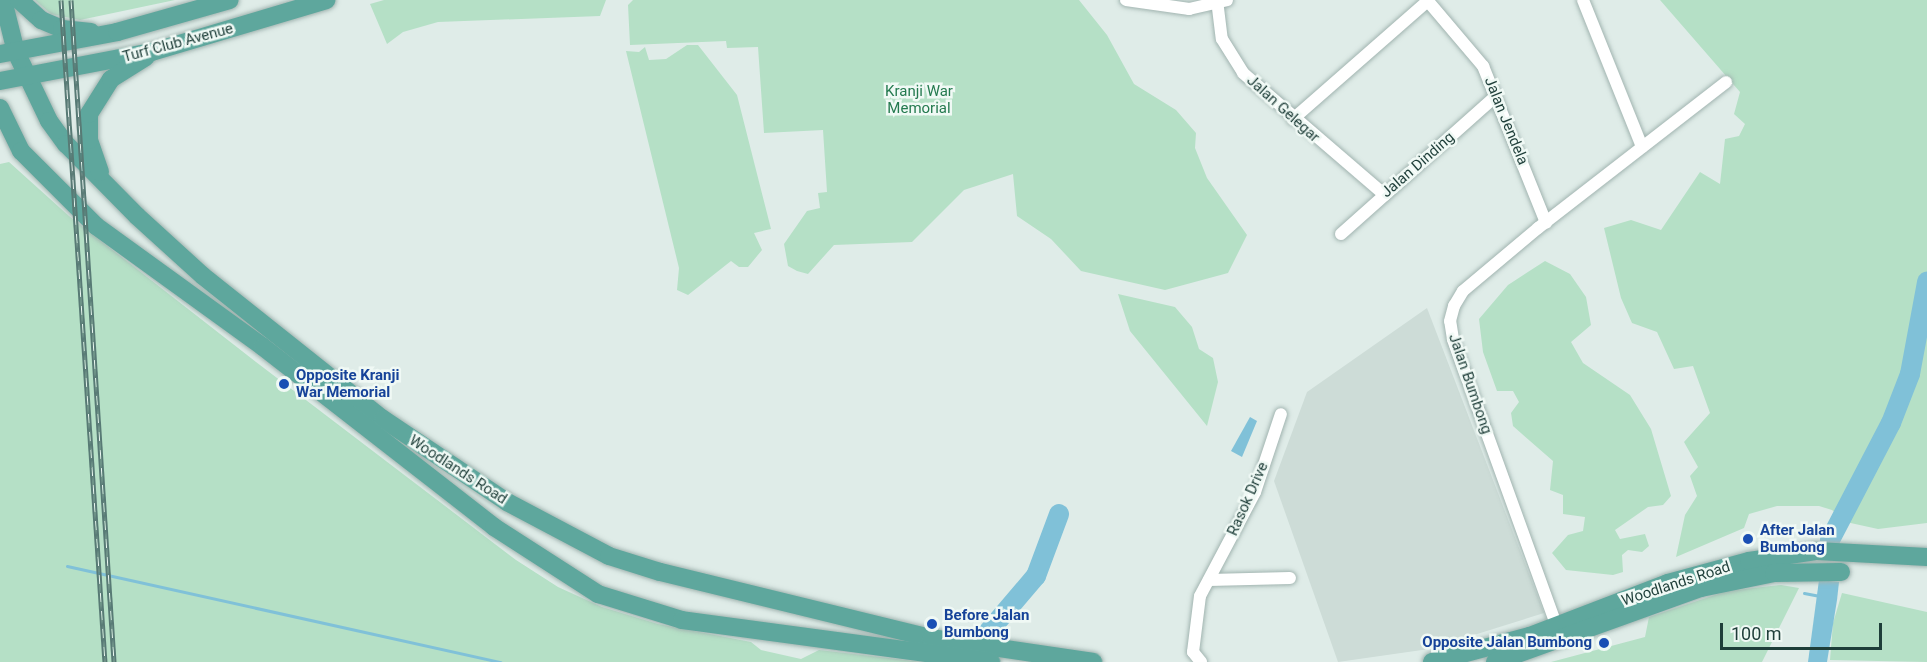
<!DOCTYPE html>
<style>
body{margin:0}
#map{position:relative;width:1927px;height:662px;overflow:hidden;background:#dfece8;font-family:Roboto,sans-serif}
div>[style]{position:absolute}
.built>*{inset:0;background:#cddcd7}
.green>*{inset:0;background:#b5e0c6}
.water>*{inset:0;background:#80c1d8}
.stream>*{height:3px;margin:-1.5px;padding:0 1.5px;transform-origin:1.5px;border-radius:1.5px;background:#80c1d8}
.river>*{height:20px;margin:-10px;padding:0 10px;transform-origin:10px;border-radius:10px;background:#80c1d8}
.roads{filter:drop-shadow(0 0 2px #a1b4b0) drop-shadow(0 0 2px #a1b4b0)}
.minor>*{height:12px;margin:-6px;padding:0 6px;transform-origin:6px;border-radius:6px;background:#fff}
.primary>*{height:18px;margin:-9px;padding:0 9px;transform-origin:9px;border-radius:9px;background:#5ea79d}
.rail>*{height:5px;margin-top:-2.5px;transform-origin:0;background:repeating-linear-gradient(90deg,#f0f9f5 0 9px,#587a75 0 18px);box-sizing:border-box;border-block:2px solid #587a75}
.dots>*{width:16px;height:16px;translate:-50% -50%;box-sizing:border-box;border:3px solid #f0f9f5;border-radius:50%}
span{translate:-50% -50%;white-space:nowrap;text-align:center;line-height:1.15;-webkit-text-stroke:5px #f0f9f5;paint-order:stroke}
.street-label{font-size:15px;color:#1e3e39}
.park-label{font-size:15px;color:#247a4f}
.transit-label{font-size:15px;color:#164399;font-weight:700}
.left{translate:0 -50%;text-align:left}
.right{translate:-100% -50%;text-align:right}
.scale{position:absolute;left:1720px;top:623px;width:162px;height:27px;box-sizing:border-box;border:3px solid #1e3e39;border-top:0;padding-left:8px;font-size:18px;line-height:21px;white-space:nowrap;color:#1e3e39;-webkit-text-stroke:4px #f0f9f5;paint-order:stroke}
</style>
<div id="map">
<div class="built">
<i style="clip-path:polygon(1427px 308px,1544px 613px,1429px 649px,1338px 662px,1274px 481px,1307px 392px)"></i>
</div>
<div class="green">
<i style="clip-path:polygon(35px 0,175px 0,80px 20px,51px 14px)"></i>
<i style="clip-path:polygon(384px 0,606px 0,600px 16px,438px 22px,403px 32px,387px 44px,370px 4px)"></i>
<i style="clip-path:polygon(633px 0,1079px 0,1107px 35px,1134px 84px,1176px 110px,1196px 133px,1195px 148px,1207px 178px,1247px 235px,1228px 273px,1165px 290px,1081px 271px,1051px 239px,1017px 216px,1013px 174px,964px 190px,912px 242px,834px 245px,808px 274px,797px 271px,788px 266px,784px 244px,807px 211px,820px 208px,818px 193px,827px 192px,823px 130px,764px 133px,758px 47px,727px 48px,726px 41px,630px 45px,628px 5px)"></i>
<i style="clip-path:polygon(1660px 0,1927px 0,1927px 523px,1878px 529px,1846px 522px,1832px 510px,1819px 506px,1777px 506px,1749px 514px,1744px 528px,1676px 557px,1685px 515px,1697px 496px,1690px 476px,1698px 467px,1684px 442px,1710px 413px,1693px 366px,1674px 369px,1657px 332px,1632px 323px,1621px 298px,1604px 228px,1631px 220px,1661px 230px,1700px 172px,1720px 184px,1725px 139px,1739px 136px,1745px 124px,1734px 114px,1740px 92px)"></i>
<i style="clip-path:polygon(687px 45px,698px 45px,737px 95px,771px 229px,754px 233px,762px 250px,748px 267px,739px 267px,731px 261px,688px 295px,677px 290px,679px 268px,626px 51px,639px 52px,645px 47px,649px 60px,666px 59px)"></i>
<i style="clip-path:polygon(9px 162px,69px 216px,256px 362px,516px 560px,558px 587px,602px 607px,658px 624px,751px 642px,761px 650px,801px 659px,819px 650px,923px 662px,0 662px,0 164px)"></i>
<i style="clip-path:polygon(1545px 261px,1570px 274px,1586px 297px,1591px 325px,1571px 342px,1583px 363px,1630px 395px,1651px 429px,1671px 496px,1663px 505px,1648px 507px,1615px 530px,1620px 539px,1645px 534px,1649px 546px,1642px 552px,1628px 550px,1622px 555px,1623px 572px,1613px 575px,1566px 570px,1552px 553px,1568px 535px,1583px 531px,1585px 517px,1563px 514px,1563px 495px,1550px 490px,1553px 461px,1513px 426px,1511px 413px,1519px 402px,1513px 391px,1497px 391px,1483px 352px,1479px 319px,1508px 285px)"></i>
<i style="clip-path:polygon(1118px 294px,1175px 307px,1192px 327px,1199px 349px,1213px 358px,1218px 382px,1207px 426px,1130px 331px)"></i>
<i style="clip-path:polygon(1781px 585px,1799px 588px,1762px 662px,1551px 662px,1645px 637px,1649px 617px,1727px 591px)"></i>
<i style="clip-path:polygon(1842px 593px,1927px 612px,1927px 662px,1830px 660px,1833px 623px)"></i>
</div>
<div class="water">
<i style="clip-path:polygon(1250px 417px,1257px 421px,1242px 457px,1231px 451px)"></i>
<i style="clip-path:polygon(1819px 580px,1839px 582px,1837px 600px,1827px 662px,1808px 662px)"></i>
</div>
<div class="stream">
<i style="left:67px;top:566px;width:444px;rotate:12.5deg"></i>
<i style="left:1804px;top:593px;width:16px;rotate:11deg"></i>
</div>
<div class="river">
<i style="left:1830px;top:540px;width:132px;rotate:-62.5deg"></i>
<i style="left:1891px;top:423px;width:53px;rotate:-68.8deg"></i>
<i style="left:1910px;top:374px;width:94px;rotate:-79.5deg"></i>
<i style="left:984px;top:637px;width:80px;rotate:-49.6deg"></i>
<i style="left:1036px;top:576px;width:66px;rotate:-69.6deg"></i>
</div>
<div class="roads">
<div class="minor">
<i style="left:1126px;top:0;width:64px;rotate:8.1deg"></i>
<i style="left:1189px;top:9px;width:39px;rotate:-13deg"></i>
<i style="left:1217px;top:0;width:39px;rotate:83deg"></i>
<i style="left:1222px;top:39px;width:40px;rotate:58deg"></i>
<i style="left:1243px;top:73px;width:187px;rotate:40.7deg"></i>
<i style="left:1427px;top:0;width:87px;rotate:49.7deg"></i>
<i style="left:1483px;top:66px;width:169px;rotate:68.1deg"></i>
<i style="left:1583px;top:0;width:158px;rotate:68.1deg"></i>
<i style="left:1293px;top:119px;width:179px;rotate:-41.2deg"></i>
<i style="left:1341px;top:234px;width:206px;rotate:-41.7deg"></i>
<i style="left:1209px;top:580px;width:81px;rotate:-1.4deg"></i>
<i style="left:1557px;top:627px;width:306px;rotate:-109.9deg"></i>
<i style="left:1453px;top:339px;width:18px;rotate:-99deg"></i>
<i style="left:1450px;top:321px;width:16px;rotate:-75deg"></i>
<i style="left:1454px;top:306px;width:17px;rotate:-59deg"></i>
<i style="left:1463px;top:291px;width:98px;rotate:-40deg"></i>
<i style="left:1538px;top:228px;width:238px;rotate:-37.8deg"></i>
<i style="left:1193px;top:652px;width:56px;rotate:-82.9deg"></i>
<i style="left:1200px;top:596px;width:118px;rotate:-62.1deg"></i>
<i style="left:1255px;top:492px;width:82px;rotate:-71.6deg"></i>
<i style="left:1193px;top:652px;width:13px;rotate:51deg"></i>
</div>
<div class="primary">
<i style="left:3px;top:0;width:54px;rotate:76deg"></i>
<i style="left:16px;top:52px;width:76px;rotate:64.4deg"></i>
<i style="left:49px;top:121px;width:29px;rotate:54deg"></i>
<i style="left:66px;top:144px;width:101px;rotate:45.4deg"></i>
<i style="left:137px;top:216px;width:89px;rotate:42.3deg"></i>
<i style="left:203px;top:276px;width:230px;rotate:38.5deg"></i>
<i style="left:383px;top:419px;width:149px;rotate:33.8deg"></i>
<i style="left:507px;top:502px;width:115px;rotate:27.9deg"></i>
<i style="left:609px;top:556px;width:53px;rotate:17.4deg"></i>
<i style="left:660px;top:572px;width:279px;rotate:13.7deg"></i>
<i style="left:931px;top:638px;width:164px;rotate:8.4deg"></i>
<i style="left:19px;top:0;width:30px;rotate:42deg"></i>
<i style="left:41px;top:20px;width:23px;rotate:23deg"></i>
<i style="left:62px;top:29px;width:29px;rotate:6deg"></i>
<i style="left:0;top:54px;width:119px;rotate:-10.6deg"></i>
<i style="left:117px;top:32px;width:117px;rotate:-15.8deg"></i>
<i style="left:0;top:81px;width:155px;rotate:-10.8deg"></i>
<i style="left:152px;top:52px;width:182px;rotate:-16.6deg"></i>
<i style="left:0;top:108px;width:48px;rotate:64deg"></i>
<i style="left:21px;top:151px;width:106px;rotate:45deg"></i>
<i style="left:96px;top:226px;width:206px;rotate:35.9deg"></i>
<i style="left:263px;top:347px;width:293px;rotate:37.9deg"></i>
<i style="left:494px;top:527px;width:124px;rotate:32.8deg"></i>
<i style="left:598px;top:594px;width:88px;rotate:17.2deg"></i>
<i style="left:682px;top:620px;width:312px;rotate:7.7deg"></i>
<i style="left:100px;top:172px;width:34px;rotate:-109deg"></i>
<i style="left:89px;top:140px;width:26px;rotate:-90deg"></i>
<i style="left:89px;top:114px;width:41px;rotate:-57.8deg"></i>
<i style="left:111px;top:79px;width:41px;rotate:-32.2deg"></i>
<i style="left:1432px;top:662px;width:101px;rotate:-14.9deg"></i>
<i style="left:1530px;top:636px;width:148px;rotate:-21deg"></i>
<i style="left:1668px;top:583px;width:84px;rotate:-15.2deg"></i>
<i style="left:1749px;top:561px;width:69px;rotate:-8.4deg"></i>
<i style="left:1817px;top:551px;width:110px;rotate:3.1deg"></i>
<i style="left:1495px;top:662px;width:219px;rotate:-19.8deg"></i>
<i style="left:1701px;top:588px;width:75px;rotate:-11.6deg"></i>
<i style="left:1774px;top:573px;width:67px;rotate:-0.9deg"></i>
</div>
</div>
<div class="rail">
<i style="left:61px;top:0;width:663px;rotate:86.2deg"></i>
<i style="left:71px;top:0;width:663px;rotate:86.28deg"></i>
</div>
<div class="dots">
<i style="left:284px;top:384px;background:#1a4fb4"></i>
<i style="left:1748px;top:539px;background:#1a4fb4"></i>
<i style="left:932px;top:624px;background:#1a4fb4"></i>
<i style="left:1604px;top:643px;background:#1a4fb4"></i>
</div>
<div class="street-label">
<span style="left:178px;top:43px;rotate:-15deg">Turf Club Avenue</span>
<span style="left:1283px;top:109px;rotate:42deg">Jalan Gelegar</span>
<span style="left:1506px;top:121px;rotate:68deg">Jalan Jendela</span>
<span style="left:1418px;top:165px;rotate:-41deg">Jalan Dinding</span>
<span style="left:1470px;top:384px;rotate:71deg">Jalan Bumbong</span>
<span style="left:458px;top:470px;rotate:33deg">Woodlands Road</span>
<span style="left:1248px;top:499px;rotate:-66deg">Rasok Drive</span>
<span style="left:1676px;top:584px;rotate:-18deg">Woodlands Road</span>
</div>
<div class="park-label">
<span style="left:919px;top:100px">Kranji War<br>Memorial</span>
</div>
<div class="transit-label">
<span class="left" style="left:296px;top:384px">Opposite Kranji<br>War Memorial</span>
<span class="left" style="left:1760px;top:539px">After Jalan<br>Bumbong</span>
<span class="left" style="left:944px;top:624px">Before Jalan<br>Bumbong</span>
<span class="right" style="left:1592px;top:643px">Opposite Jalan Bumbong</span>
</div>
<div class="scale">100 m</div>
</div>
